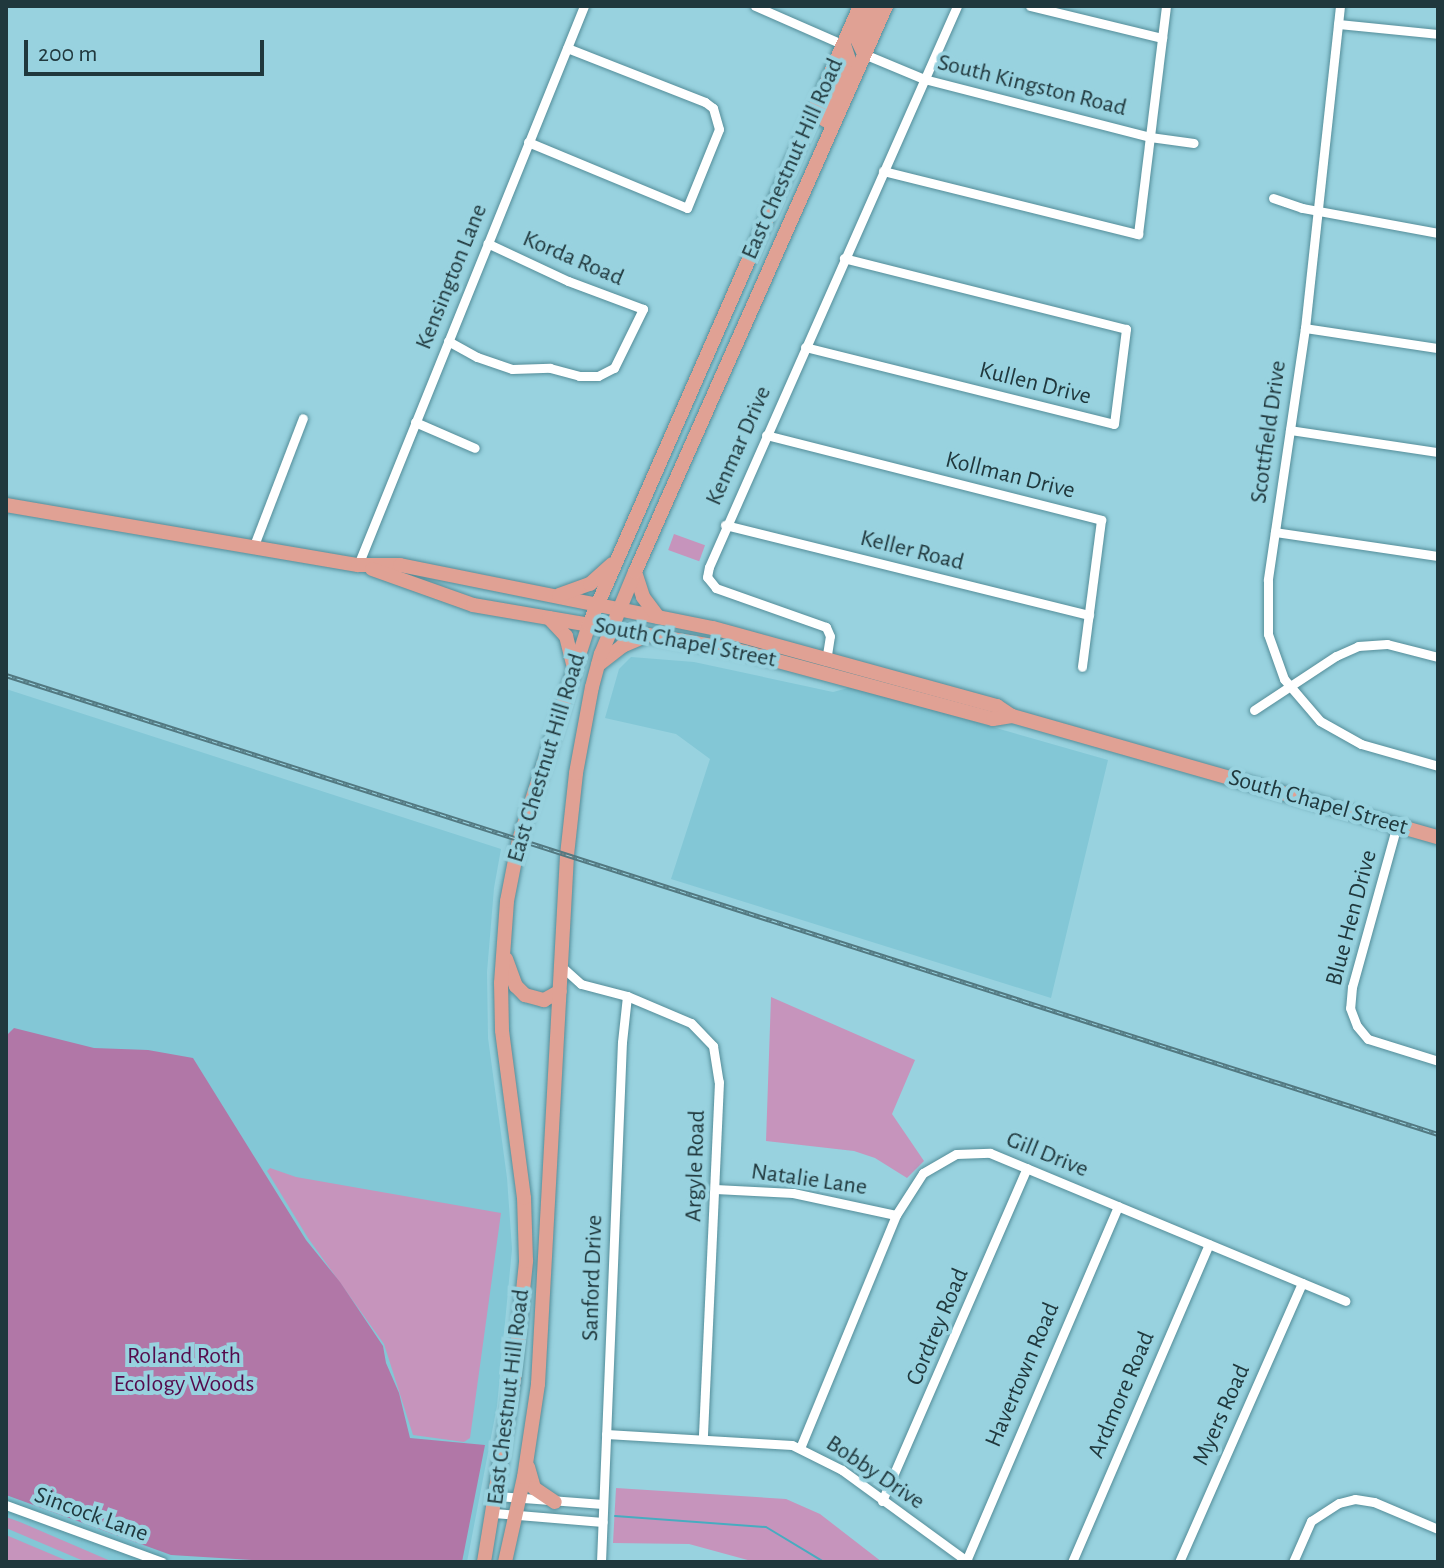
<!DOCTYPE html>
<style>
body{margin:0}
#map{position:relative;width:1444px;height:1568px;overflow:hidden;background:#98d2df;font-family:"Alegreya Sans",sans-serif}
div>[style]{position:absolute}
.built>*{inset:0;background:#83c7d6}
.green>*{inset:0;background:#c694bc;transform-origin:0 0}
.forest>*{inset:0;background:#b177a7}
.stream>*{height:2px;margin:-1px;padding:0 1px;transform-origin:1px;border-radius:1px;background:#47acc0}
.roads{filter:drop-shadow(0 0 2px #548d99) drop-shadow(0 0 2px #548d99)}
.minor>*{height:9px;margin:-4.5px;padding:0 4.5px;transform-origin:4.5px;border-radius:4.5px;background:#fff}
.primary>*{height:14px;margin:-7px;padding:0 7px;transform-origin:7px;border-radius:7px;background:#e0a194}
.rail>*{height:5px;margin-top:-2.5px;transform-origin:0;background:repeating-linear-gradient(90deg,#98d2df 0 6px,#527880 0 12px);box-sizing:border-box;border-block:2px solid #527880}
span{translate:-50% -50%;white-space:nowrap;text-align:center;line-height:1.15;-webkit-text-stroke:8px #98d2df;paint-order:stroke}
.street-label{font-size:24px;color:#20383d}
.park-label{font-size:24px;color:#540b4c}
.frame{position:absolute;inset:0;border:8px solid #20383d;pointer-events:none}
.scale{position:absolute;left:24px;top:40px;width:240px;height:36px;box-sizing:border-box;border:4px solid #20383d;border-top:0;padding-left:10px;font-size:24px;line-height:28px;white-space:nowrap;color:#20383d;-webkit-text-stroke:6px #98d2df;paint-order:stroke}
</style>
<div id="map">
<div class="built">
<i style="clip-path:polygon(631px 657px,694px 662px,833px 692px,852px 687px,1108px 760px,1051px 998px,671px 879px,710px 759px,676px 734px,605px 718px,619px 669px)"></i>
<i style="clip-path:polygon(6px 689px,501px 849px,494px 888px,487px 972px,488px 1038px,507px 1178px,512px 1249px,497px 1406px,467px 1562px,6px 1562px)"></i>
</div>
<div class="green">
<i style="left:674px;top:534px;width:33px;height:17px;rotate:20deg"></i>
<i style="clip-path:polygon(771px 997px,915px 1060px,892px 1114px,924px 1161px,907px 1178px,875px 1158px,854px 1151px,766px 1141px)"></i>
<i style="clip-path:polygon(270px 1168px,296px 1177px,501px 1213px,470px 1438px,464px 1442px,413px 1435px,384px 1344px,308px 1238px,267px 1171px)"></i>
<i style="clip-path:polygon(616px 1488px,786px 1499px,820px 1514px,882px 1562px,755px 1562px,689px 1544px,613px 1543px)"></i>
<i style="clip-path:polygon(6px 1517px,20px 1522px,113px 1562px,86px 1562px,6px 1528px)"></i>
<i style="clip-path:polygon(6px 1535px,70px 1562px,6px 1562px)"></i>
</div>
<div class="forest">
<i style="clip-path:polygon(14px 1028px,94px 1048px,148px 1050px,193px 1058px,306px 1240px,340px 1282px,383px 1346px,386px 1363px,399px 1393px,410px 1438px,485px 1445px,462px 1562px,283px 1562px,171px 1555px,6px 1495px,6px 1036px)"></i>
</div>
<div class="stream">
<i style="left:615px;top:1516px;width:151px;rotate:4.2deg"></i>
<i style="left:766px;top:1527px;width:68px;rotate:31.1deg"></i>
</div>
<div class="roads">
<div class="minor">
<i style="left:755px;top:6px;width:97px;rotate:23.7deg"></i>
<i style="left:1030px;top:6px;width:136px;rotate:13.6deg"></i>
<i style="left:1340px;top:6px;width:324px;rotate:96.2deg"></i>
<i style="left:1305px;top:328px;width:255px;rotate:98.4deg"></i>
<i style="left:1268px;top:580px;width:54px;rotate:90deg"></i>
<i style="left:1268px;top:634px;width:48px;rotate:70.4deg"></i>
<i style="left:1284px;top:679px;width:55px;rotate:49.4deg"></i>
<i style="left:1320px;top:721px;width:47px;rotate:29.3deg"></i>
<i style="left:1361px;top:744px;width:80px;rotate:15.9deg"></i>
<i style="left:1338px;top:24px;width:100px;rotate:5.7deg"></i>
<i style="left:864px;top:54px;width:65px;rotate:22.6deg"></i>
<i style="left:924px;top:79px;width:233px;rotate:14.4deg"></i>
<i style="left:1150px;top:137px;width:44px;rotate:7.8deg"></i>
<i style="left:528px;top:142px;width:172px;rotate:22.5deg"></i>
<i style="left:687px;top:208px;width:85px;rotate:-67.9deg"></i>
<i style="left:719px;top:129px;width:22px;rotate:-106deg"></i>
<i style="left:713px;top:108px;width:10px;rotate:-143deg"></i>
<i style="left:705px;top:102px;width:148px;rotate:-158.6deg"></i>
<i style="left:883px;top:171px;width:263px;rotate:13.9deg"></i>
<i style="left:1138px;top:234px;width:230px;rotate:-83deg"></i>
<i style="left:1273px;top:198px;width:31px;rotate:19deg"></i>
<i style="left:1302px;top:208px;width:138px;rotate:10.4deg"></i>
<i style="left:1305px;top:328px;width:134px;rotate:8.6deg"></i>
<i style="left:448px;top:341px;width:33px;rotate:29deg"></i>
<i style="left:477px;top:357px;width:37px;rotate:19deg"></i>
<i style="left:512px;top:369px;width:38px;rotate:-2deg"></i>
<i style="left:550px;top:368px;width:30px;rotate:15deg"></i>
<i style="left:579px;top:376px;width:19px"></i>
<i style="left:598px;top:376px;width:18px;rotate:-27deg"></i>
<i style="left:614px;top:368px;width:66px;rotate:-63.8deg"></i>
<i style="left:643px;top:309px;width:80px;rotate:-159.5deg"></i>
<i style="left:568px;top:281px;width:89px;rotate:-154.9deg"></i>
<i style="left:805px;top:347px;width:318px;rotate:14deg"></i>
<i style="left:1114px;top:424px;width:96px;rotate:-82.8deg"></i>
<i style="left:1126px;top:329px;width:291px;rotate:-165.9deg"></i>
<i style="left:415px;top:422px;width:65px;rotate:23.4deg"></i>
<i style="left:1290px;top:430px;width:150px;rotate:8.5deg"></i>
<i style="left:766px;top:435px;width:346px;rotate:14.2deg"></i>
<i style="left:1101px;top:520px;width:148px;rotate:97.4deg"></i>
<i style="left:725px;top:525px;width:375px;rotate:13.9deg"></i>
<i style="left:1275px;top:532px;width:165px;rotate:8.4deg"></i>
<i style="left:253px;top:548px;width:139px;rotate:-69deg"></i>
<i style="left:358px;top:565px;width:603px;rotate:-67.99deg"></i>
<i style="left:826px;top:661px;width:25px;rotate:-81deg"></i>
<i style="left:830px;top:636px;width:10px;rotate:-114deg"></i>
<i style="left:826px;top:627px;width:117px;rotate:-160.5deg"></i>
<i style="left:716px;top:588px;width:14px;rotate:-129deg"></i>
<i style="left:707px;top:577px;width:10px;rotate:-79deg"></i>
<i style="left:709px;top:567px;width:613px;rotate:-66.15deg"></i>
<i style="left:1254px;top:710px;width:98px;rotate:-33.4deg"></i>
<i style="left:1336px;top:656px;width:24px;rotate:-24deg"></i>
<i style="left:1358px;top:646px;width:29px;rotate:-4deg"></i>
<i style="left:1387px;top:644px;width:53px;rotate:14.3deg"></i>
<i style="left:1397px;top:825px;width:168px;rotate:105.5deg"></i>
<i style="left:1352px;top:987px;width:21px;rotate:95deg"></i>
<i style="left:1350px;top:1008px;width:19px;rotate:69deg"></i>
<i style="left:1357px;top:1026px;width:17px;rotate:50deg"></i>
<i style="left:1368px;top:1039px;width:73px;rotate:17.4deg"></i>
<i style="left:561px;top:966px;width:27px;rotate:42deg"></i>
<i style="left:581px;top:984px;width:48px;rotate:14.6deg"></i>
<i style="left:627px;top:996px;width:69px;rotate:22.9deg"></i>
<i style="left:691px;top:1023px;width:32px;rotate:46deg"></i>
<i style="left:713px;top:1046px;width:36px;rotate:81deg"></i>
<i style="left:719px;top:1082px;width:356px;rotate:92.6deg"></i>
<i style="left:715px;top:1189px;width:78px;rotate:2.9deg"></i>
<i style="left:793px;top:1193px;width:105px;rotate:12.1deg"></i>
<i style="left:606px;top:1434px;width:186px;rotate:3.4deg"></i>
<i style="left:792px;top:1445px;width:56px;rotate:26.6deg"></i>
<i style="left:842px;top:1470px;width:156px;rotate:36.1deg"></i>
<i style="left:800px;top:1448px;width:252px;rotate:-67.6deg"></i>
<i style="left:896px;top:1215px;width:50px;rotate:-57.3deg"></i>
<i style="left:923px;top:1173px;width:38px;rotate:-30deg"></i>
<i style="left:956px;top:1154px;width:34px;rotate:-2deg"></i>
<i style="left:990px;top:1153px;width:385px;rotate:22.6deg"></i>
<i style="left:497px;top:1496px;width:106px;rotate:4.3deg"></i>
<i style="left:882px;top:1501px;width:363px;rotate:-66.5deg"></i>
<i style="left:6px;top:1505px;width:166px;rotate:20.1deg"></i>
<i style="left:494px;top:1513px;width:109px;rotate:4.7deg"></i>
<i style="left:966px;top:1561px;width:386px;rotate:-66.8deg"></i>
<i style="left:601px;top:1562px;width:520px;rotate:-87.69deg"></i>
<i style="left:622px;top:1042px;width:46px;rotate:-83.8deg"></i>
<i style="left:1072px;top:1562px;width:346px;rotate:-66.7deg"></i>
<i style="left:1179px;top:1562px;width:305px;rotate:-66.2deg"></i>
<i style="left:1293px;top:1562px;width:45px;rotate:-66.3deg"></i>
<i style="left:1311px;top:1521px;width:33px;rotate:-33deg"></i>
<i style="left:1339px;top:1503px;width:16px;rotate:-14deg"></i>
<i style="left:1355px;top:1499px;width:19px;rotate:9deg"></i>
<i style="left:1374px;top:1502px;width:69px;rotate:22.9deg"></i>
</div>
<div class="primary">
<i style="left:864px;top:54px;width:14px;rotate:-115deg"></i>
<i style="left:858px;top:41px;width:38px;rotate:-68deg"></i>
<i style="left:825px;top:120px;width:65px;rotate:-68.2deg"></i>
<i style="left:849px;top:60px;width:16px;rotate:-108deg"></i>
<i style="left:6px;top:505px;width:357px;rotate:9.7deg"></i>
<i style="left:358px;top:565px;width:42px"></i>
<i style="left:400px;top:565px;width:319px;rotate:11.4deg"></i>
<i style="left:713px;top:628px;width:295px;rotate:15.4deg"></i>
<i style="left:997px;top:706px;width:18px;rotate:34deg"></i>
<i style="left:1012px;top:716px;width:443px;rotate:15.9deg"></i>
<i style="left:372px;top:569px;width:107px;rotate:19.6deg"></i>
<i style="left:473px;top:605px;width:268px;rotate:9.7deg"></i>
<i style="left:737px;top:650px;width:265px;rotate:15.1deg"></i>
<i style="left:993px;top:719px;width:19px;rotate:-9deg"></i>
<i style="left:635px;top:572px;width:26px;rotate:72deg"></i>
<i style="left:643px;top:597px;width:25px;rotate:53deg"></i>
<i style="left:559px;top:595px;width:33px;rotate:-20deg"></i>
<i style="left:590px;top:584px;width:30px;rotate:-42deg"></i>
<i style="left:549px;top:618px;width:25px;rotate:47deg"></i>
<i style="left:566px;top:636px;width:30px;rotate:76deg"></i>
<i style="left:598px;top:665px;width:31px;rotate:-38deg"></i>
<i style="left:622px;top:646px;width:28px;rotate:-23deg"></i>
<i style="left:506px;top:959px;width:29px;rotate:70deg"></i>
<i style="left:516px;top:986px;width:13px;rotate:45deg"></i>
<i style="left:525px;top:995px;width:20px;rotate:15deg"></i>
<i style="left:544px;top:1000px;width:18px;rotate:-29deg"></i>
<i style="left:528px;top:1467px;width:22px;rotate:74deg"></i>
<i style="left:534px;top:1488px;width:25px;rotate:34deg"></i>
<i style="left:484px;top:1562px;width:186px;rotate:-80.7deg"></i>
<i style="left:514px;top:1378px;width:118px;rotate:-84.1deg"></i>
<i style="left:526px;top:1261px;width:63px;rotate:-91.8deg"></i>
<i style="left:524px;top:1198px;width:169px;rotate:-97.5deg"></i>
<i style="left:502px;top:1030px;width:47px;rotate:-91.2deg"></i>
<i style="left:501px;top:983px;width:82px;rotate:-85.8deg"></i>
<i style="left:507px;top:901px;width:62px;rotate:-78.9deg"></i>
<i style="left:519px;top:840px;width:227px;rotate:-72deg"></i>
<i style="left:589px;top:624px;width:675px;rotate:-66.32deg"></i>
<i style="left:505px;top:1562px;width:87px;rotate:-77.4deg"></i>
<i style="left:524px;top:1477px;width:94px;rotate:-81.4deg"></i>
<i style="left:538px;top:1384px;width:530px;rotate:-86.86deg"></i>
<i style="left:567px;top:855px;width:82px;rotate:-83.7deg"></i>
<i style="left:576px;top:773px;width:87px;rotate:-79.5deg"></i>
<i style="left:592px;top:687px;width:34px;rotate:-75deg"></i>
<i style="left:601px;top:654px;width:89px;rotate:-67.5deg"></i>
<i style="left:635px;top:572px;width:619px;rotate:-66.08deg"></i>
</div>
</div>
<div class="rail">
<i style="left:6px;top:675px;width:1504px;rotate:17.77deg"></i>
</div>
<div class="street-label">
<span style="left:1032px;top:86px;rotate:14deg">South Kingston Road</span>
<span style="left:793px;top:159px;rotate:-66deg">East Chestnut Hill Road</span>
<span style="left:573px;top:259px;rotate:23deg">Korda Road</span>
<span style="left:452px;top:277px;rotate:-68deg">Kensington Lane</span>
<span style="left:1035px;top:384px;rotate:14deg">Kullen Drive</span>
<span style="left:1269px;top:432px;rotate:-82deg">Scottfield Drive</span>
<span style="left:739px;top:446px;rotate:-66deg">Kenmar Drive</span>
<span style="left:1010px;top:476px;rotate:14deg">Kollman Drive</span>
<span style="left:912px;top:551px;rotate:14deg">Keller Road</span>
<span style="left:685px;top:643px;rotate:11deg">South Chapel Street</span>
<span style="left:547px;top:758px;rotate:-73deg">East Chestnut Hill Road</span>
<span style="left:1318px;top:803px;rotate:16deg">South Chapel Street</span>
<span style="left:1352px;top:918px;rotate:-75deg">Blue Hen Drive</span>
<span style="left:1047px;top:1155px;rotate:22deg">Gill Drive</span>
<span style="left:696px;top:1166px;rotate:-88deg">Argyle Road</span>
<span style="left:809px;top:1180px;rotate:8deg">Natalie Lane</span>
<span style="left:593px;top:1278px;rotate:-88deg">Sanford Drive</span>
<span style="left:938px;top:1327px;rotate:-67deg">Cordrey Road</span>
<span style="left:1023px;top:1375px;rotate:-67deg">Havertown Road</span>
<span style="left:1122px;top:1395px;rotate:-67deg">Ardmore Road</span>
<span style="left:509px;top:1397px;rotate:-83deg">East Chestnut Hill Road</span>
<span style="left:1222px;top:1415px;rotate:-66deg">Myers Road</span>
<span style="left:875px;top:1473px;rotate:34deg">Bobby Drive</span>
<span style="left:91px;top:1515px;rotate:20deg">Sincock Lane</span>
</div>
<div class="park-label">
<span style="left:184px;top:1371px">Roland Roth<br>Ecology Woods</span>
</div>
<div class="frame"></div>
<div class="scale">200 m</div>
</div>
